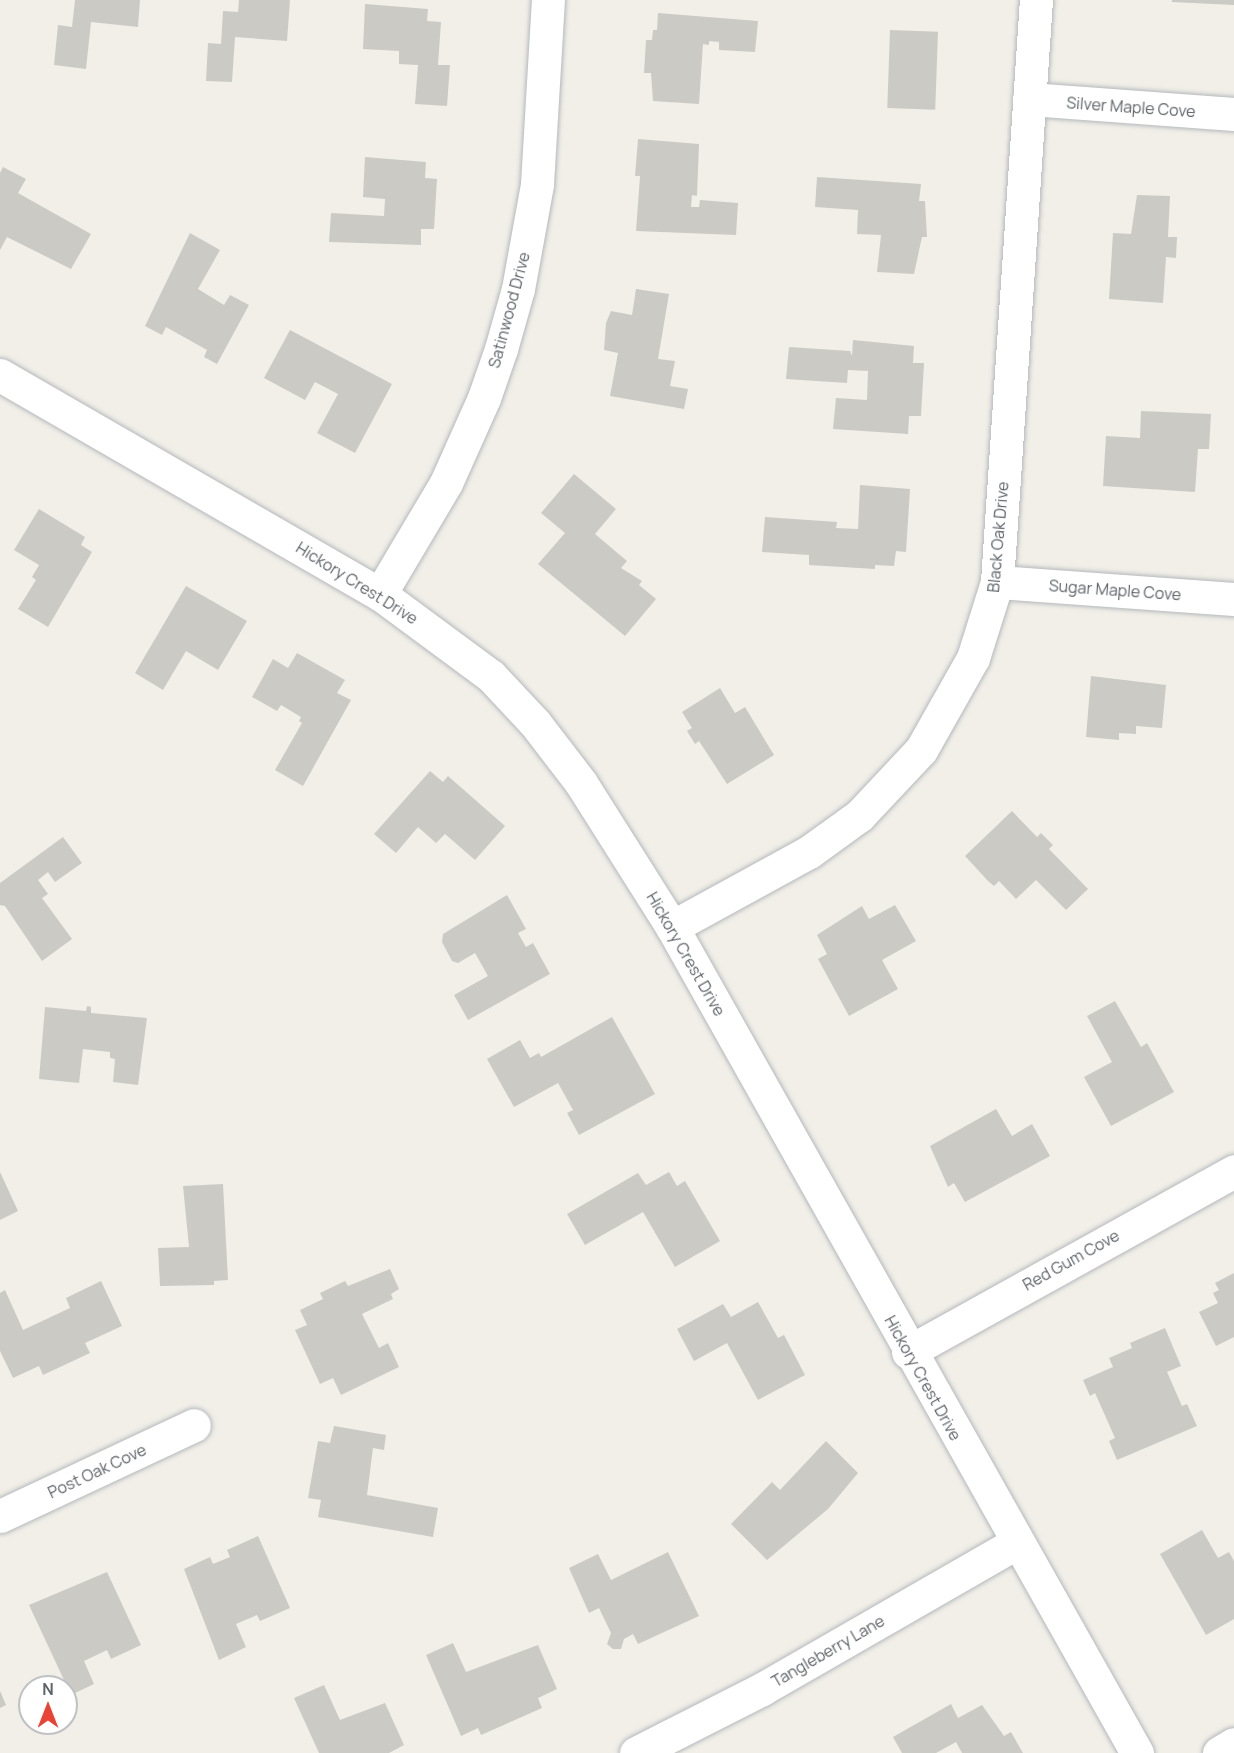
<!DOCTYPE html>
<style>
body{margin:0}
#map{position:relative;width:1234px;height:1753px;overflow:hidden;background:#f1efe8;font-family:Manrope,sans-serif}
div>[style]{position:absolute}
.building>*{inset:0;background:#cccac5;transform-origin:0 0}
.roads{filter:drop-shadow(0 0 2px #b5b8bc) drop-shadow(0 0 2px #b5b8bc)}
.minor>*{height:33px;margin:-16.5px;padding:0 16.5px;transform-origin:16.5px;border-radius:16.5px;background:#fff}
span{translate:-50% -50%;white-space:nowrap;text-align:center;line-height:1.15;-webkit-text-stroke:5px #fff;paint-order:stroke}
.street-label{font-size:16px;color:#5f6368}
.north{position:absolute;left:18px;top:1675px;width:60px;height:60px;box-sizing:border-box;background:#fff;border:2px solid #bfc1c3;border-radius:50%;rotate:0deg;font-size:16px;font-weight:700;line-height:24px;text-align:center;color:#5f6368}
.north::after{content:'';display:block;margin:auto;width:21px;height:27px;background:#ea4335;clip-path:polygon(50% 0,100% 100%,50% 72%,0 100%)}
</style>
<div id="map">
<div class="building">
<i style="clip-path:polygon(75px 0,140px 0,138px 27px,91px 22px,86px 69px,54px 65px,58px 25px,72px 27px)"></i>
<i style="clip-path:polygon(239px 0,290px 0,287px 41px,235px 37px,232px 82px,206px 81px,208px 43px,221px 44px,223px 11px,238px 12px)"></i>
<i style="clip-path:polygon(1172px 0,1234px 0,1234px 5px,1172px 2px)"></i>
<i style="clip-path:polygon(365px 4px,428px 9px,427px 21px,441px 22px,438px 65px,450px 65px,447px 106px,415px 104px,418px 65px,399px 64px,399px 51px,363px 49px)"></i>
<i style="clip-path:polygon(658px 13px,758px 21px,755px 52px,719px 50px,719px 42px,709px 41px,709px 45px,703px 44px,699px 104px,653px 101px,651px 73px,644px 73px,646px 40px,652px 40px,653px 30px,657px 30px)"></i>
<i style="left:890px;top:30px;width:48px;height:78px;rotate:2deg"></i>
<i style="clip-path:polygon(638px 139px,699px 144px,697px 196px,692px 195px,691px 207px,699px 207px,700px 200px,738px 203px,736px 235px,636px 231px,640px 176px,635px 176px)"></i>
<i style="clip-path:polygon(365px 157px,426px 162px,425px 178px,437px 179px,434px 229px,421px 229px,421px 245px,329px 242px,331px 213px,384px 216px,385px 199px,363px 197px)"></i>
<i style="clip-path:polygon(3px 167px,26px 179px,18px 193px,91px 234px,71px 269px,7px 237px,0 250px,0 173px)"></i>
<i style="clip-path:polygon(817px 177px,921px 184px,919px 201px,925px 201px,927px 237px,922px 237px,914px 274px,877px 272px,881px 235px,857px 234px,858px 210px,815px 207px)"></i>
<i style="clip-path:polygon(1137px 195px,1170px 196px,1168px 237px,1177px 237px,1176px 258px,1166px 257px,1163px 303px,1109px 299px,1113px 233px,1131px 234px)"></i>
<i style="clip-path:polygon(190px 233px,220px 250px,198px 289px,224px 305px,230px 295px,249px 305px,217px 364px,204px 357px,207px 350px,166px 327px,162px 335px,145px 326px)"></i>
<i style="clip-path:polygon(636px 289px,669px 294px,658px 359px,675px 361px,670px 386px,688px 389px,684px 409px,610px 396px,618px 353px,604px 350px,606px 323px,611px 311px,632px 315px)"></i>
<i style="clip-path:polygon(290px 330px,392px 384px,355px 453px,317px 433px,338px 394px,315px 382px,305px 400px,264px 378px)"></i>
<i style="clip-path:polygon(853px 340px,914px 346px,913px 363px,924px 363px,921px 416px,909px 416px,908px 434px,833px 429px,836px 398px,867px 400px,868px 371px,848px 370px,847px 383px,786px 379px,789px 347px,850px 351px,852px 356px)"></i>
<i style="clip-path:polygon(1141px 411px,1211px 414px,1209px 449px,1198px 449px,1195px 492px,1103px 486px,1106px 436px,1140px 438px)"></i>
<i style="clip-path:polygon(574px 474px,616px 509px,595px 534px,627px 561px,621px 568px,642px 581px,639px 585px,656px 599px,625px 636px,538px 564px,565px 533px,541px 513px)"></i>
<i style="clip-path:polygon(860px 485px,910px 489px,906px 552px,896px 551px,894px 566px,875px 565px,875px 569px,809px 565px,809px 555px,762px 552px,765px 517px,837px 522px,836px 528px,858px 529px)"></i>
<i style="clip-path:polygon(39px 509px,85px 537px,81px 545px,92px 552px,48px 627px,18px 609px,36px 580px,32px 577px,39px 565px,14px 550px)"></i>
<i style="clip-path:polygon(186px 586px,247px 621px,218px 670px,186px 651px,163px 690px,135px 673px)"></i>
<i style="clip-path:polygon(297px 653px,345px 680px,337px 693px,351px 700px,303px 786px,275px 770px,302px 723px,299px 721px,301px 717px,281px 705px,277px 711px,252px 697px,273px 659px,288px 668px)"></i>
<i style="clip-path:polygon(1091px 676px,1166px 685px,1162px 728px,1136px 726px,1136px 734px,1119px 733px,1119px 740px,1086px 737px)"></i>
<i style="clip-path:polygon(720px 688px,735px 713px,745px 707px,774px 755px,727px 784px,699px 741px,695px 744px,687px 731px,692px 728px,682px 712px)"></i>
<i style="clip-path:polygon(430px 771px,443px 782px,448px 776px,505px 826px,475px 860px,445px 834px,436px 843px,418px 827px,396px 853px,374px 834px)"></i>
<i style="clip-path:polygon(1012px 811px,1037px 837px,1041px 833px,1053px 845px,1049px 849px,1088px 889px,1066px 910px,1036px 880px,1016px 899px,999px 881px,994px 886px,988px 881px,965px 856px)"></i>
<i style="clip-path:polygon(63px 837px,82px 863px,55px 882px,48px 872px,38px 880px,48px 894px,42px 898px,72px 939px,42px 961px,5px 906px,0 905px,0 883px)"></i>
<i style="clip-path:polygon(507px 895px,526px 929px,518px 933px,526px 947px,533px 943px,550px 974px,468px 1020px,454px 995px,488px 976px,475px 953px,458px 963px,452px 961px,442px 942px,443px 934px)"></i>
<i style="clip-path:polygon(895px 905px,916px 941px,882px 960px,898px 989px,849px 1016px,818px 959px,827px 954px,817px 935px,862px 906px,869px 919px)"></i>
<i style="clip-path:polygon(1115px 1001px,1141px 1047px,1147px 1043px,1174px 1092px,1111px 1126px,1084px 1077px,1112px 1062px,1087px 1016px)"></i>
<i style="clip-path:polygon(87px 1006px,91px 1007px,91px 1013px,147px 1018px,138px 1085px,113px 1082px,115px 1059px,110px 1058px,110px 1052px,83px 1049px,79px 1083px,39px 1079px,45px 1007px,86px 1011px)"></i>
<i style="clip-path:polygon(612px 1017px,655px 1094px,579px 1135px,567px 1113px,573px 1110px,558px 1083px,514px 1107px,487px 1059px,520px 1040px,530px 1058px,539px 1053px,541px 1057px)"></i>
<i style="clip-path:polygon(996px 1109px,1012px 1136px,1032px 1124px,1050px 1156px,965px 1202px,954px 1183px,948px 1187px,930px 1146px)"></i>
<i style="clip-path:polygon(0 1172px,18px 1211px,0 1220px)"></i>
<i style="clip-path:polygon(669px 1172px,677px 1186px,685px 1181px,720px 1241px,675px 1267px,643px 1212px,585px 1245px,567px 1214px,638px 1173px,646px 1185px)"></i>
<i style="clip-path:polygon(223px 1184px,228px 1280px,214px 1281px,214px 1285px,160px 1286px,158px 1248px,189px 1247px,183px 1186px)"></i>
<i style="clip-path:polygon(390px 1269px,399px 1289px,391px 1294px,393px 1299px,362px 1314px,379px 1348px,388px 1343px,399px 1367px,341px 1395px,333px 1378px,320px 1384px,295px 1330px,307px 1325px,300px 1310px,323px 1299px,320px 1293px,345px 1281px,348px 1286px)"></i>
<i style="clip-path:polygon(1234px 1273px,1234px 1337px,1216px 1346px,1199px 1312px,1218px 1303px,1213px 1293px,1219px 1290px,1215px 1283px)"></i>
<i style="clip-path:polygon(101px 1281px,122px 1326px,85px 1343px,90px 1353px,43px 1375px,39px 1366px,13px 1378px,0 1351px,0 1293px,5px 1290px,23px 1330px,70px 1308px,66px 1298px)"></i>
<i style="clip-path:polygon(758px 1302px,778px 1338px,784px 1335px,805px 1375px,758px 1400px,727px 1343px,694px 1361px,677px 1329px,723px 1304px,731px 1317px)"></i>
<i style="clip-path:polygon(1165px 1328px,1181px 1366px,1167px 1372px,1182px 1406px,1187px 1404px,1197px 1426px,1117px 1460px,1109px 1441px,1115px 1438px,1095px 1393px,1090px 1396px,1083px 1380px,1113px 1367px,1109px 1358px,1132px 1348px,1130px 1343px)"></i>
<i style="clip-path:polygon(334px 1426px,386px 1435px,384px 1450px,373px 1448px,367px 1495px,438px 1508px,433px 1537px,318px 1517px,321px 1500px,308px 1498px,318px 1441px,330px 1443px)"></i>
<i style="clip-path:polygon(826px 1441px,858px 1473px,828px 1509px,767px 1560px,731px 1524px,772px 1482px,780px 1490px)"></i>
<i style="clip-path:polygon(1202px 1530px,1218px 1558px,1229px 1552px,1234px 1561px,1234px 1619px,1206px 1635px,1160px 1554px)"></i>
<i style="clip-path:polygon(258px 1536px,290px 1608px,260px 1621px,257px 1615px,236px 1624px,246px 1647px,219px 1660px,184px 1569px,210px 1557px,213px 1564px,230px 1557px,227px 1550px)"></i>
<i style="clip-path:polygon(668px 1552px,699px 1616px,638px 1644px,633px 1634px,624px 1639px,621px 1649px,613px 1649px,607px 1644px,611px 1633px,599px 1608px,589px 1613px,569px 1568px,598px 1554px,611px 1580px)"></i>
<i style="clip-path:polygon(107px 1572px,141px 1645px,111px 1659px,107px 1650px,84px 1661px,94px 1684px,71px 1695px,29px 1605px)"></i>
<i style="clip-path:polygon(453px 1643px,466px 1672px,538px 1645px,557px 1689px,538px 1698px,542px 1708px,481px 1735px,478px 1728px,461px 1736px,426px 1655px)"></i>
<i style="clip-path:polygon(324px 1685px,340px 1720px,385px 1703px,404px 1745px,389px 1753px,319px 1753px,294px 1698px)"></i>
<i style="clip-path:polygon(0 1691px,6px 1705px,0 1708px)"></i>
<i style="clip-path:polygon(951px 1704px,958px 1718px,982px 1705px,1004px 1736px,1011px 1732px,1023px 1753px,962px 1753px,956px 1742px,936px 1753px,902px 1753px,893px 1737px)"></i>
</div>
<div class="roads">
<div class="minor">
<i style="left:1029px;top:99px;width:206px;rotate:4.2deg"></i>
<i style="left:0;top:375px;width:439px;rotate:30deg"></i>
<i style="left:380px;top:594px;width:138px;rotate:36.5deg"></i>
<i style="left:491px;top:676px;width:64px;rotate:46.9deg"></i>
<i style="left:535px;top:723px;width:76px;rotate:52.5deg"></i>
<i style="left:581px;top:783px;width:170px;rotate:57.7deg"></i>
<i style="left:672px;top:927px;width:948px;rotate:60.62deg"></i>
<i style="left:997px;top:582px;width:238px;rotate:4.1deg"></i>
<i style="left:380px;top:594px;width:129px;rotate:-59.3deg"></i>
<i style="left:446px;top:483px;width:93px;rotate:-65.9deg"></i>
<i style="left:484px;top:398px;width:52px;rotate:-70.9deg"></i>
<i style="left:501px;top:349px;width:62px;rotate:-74.2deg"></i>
<i style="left:518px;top:289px;width:107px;rotate:-79.7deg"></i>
<i style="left:537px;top:184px;width:184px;rotate:-86.6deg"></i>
<i style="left:672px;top:927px;width:156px;rotate:-28.7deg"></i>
<i style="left:809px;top:852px;width:62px;rotate:-35.8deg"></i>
<i style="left:859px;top:816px;width:91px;rotate:-46.8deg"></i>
<i style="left:921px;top:750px;width:106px;rotate:-60.5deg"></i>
<i style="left:973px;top:658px;width:80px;rotate:-72.5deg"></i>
<i style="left:997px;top:582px;width:583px;rotate:-86.17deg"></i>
<i style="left:908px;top:1352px;width:373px;rotate:-29deg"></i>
<i style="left:0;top:1516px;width:214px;rotate:-25.1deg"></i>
<i style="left:636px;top:1753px;width:141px;rotate:-26.9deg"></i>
<i style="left:762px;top:1689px;width:293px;rotate:-29.9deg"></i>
<i style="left:1219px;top:1753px;width:17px;rotate:-31deg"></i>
</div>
</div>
<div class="street-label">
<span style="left:1131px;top:107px;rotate:4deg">Silver Maple Cove</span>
<span style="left:509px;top:310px;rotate:-75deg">Satinwood Drive</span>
<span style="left:998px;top:537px;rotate:-85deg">Black Oak Drive</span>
<span style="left:357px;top:583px;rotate:32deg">Hickory Crest Drive</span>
<span style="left:1115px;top:590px;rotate:4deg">Sugar Maple Cove</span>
<span style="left:686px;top:954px;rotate:60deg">Hickory Crest Drive</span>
<span style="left:1071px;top:1260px;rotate:-29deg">Red Gum Cove</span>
<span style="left:923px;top:1378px;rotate:61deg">Hickory Crest Drive</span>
<span style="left:97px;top:1471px;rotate:-25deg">Post Oak Cove</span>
<span style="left:828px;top:1651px;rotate:-30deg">Tangleberry Lane</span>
</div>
<div class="north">N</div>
</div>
